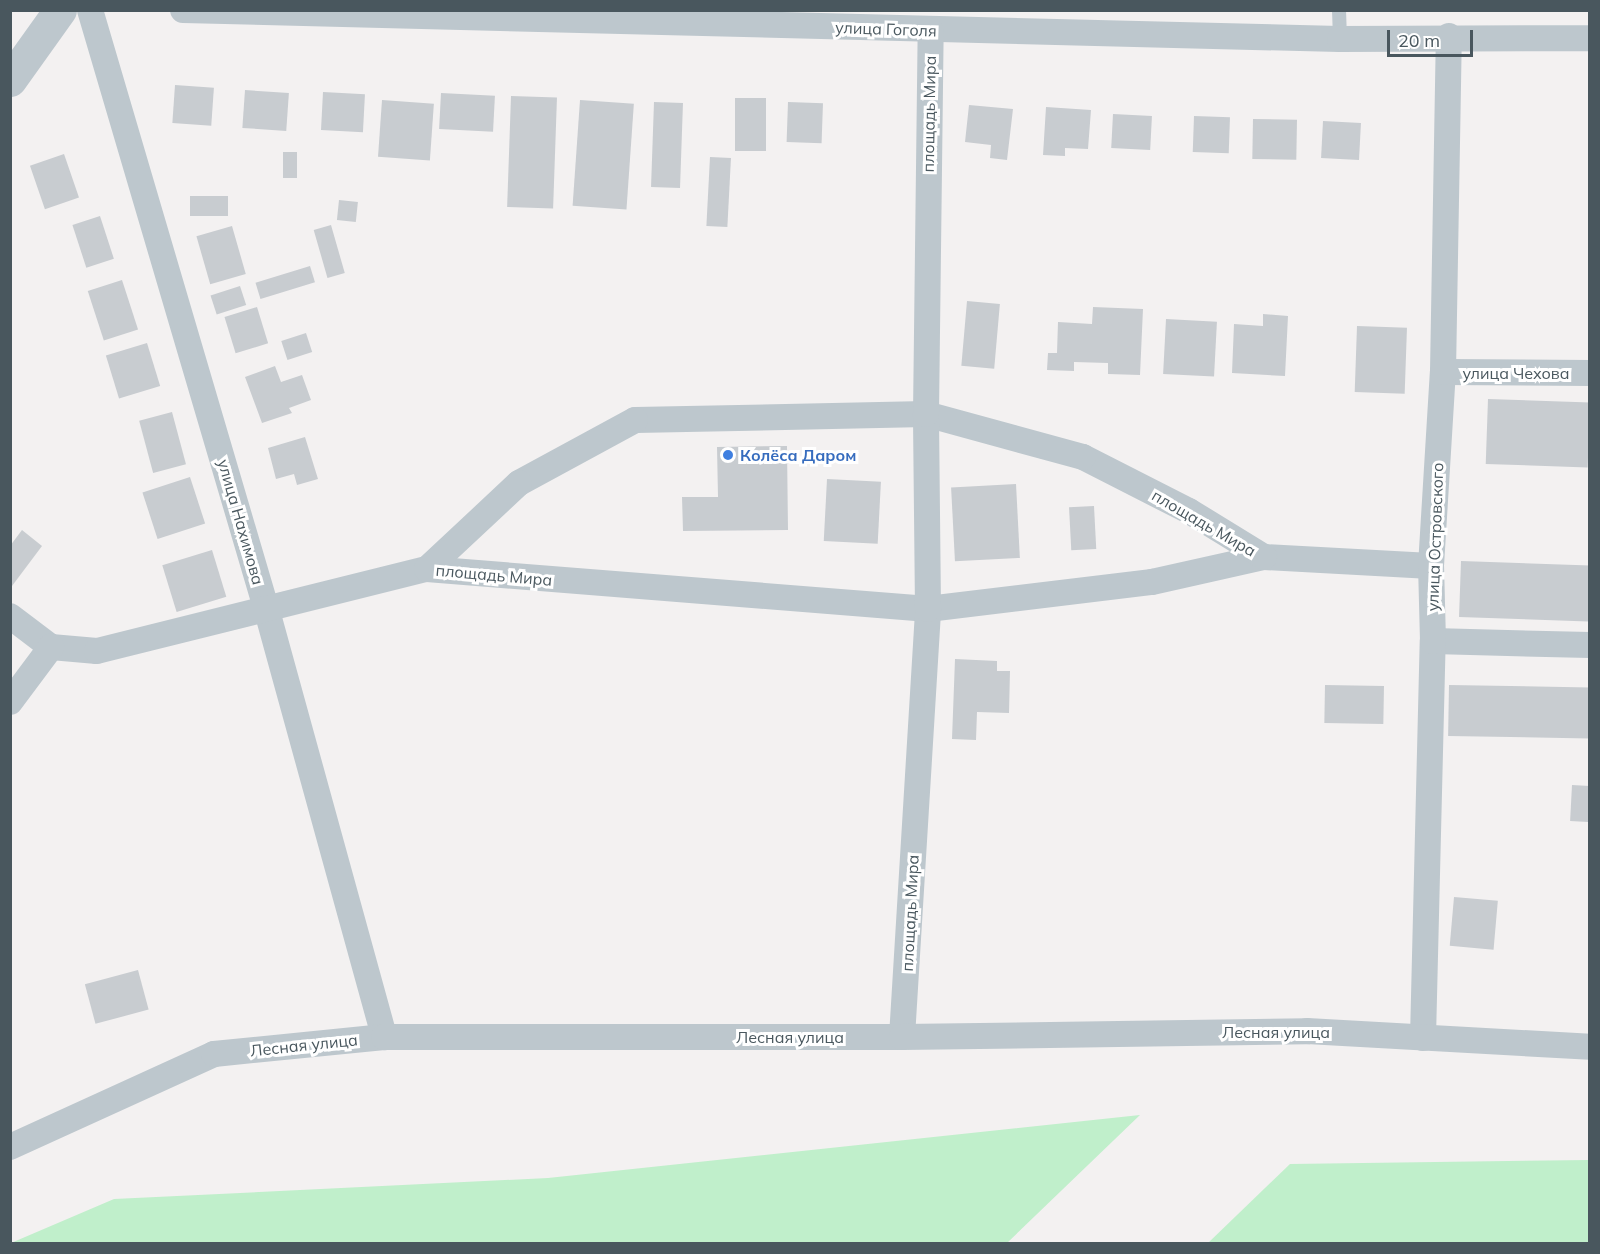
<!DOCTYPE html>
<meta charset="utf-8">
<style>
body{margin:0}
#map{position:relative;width:1600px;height:1254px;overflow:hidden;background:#f3f1f1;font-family:Mulish,sans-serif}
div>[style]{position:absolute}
.green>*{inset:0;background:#c0efcb}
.building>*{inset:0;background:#c8ccd0;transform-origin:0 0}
.service>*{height:14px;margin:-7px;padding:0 7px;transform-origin:7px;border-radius:7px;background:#bdc7cd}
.minor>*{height:26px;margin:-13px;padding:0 13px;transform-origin:13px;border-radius:13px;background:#bdc7cd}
.tertiary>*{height:33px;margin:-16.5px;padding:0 16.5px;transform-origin:16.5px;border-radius:16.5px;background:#bdc7cd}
.dots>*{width:16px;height:16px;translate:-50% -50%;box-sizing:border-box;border:3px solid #fff;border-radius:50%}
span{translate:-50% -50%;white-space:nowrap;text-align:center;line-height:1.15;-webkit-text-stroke:6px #fff;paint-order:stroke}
.street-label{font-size:16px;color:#49575e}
.shop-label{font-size:16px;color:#366cbe;font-weight:700}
.left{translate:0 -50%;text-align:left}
.frame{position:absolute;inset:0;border:12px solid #49575e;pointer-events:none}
.scale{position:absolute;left:1387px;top:30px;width:86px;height:27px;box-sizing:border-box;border:3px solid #49575e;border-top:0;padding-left:8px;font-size:18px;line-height:21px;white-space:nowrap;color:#49575e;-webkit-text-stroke:4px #fff;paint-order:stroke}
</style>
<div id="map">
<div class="green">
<i style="clip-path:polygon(1140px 1115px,1007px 1243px,11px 1243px,114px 1199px,548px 1178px)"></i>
<i style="clip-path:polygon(1589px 1160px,1589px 1243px,1208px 1243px,1290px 1164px)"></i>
</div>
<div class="building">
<i style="left:175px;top:85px;width:39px;height:38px;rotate:4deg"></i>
<i style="left:245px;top:90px;width:44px;height:38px;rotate:4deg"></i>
<i style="left:323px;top:92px;width:42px;height:38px;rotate:3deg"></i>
<i style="left:441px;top:93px;width:54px;height:36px;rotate:3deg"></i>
<i style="left:511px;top:96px;width:46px;height:111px;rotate:2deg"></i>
<i style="left:735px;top:98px;width:31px;height:53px"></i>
<i style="left:382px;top:100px;width:52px;height:57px;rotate:4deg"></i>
<i style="left:580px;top:100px;width:54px;height:106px;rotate:4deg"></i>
<i style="left:654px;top:102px;width:29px;height:85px;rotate:2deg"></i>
<i style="left:788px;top:102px;width:35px;height:40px;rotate:2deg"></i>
<i style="clip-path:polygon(969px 105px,1013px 109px,1007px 160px,990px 158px,991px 145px,965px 142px)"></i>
<i style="clip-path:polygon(1046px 107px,1091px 110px,1088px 149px,1065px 148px,1065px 156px,1043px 155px)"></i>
<i style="left:1113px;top:114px;width:39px;height:34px;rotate:3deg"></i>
<i style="left:1194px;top:116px;width:36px;height:36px;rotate:2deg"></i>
<i style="left:1253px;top:119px;width:44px;height:40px;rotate:1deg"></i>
<i style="left:1323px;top:121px;width:38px;height:37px;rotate:3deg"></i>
<i style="left:297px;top:152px;width:26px;height:14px;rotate:90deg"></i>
<i style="left:64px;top:154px;width:46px;height:36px;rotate:71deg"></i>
<i style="left:710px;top:157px;width:21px;height:69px;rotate:3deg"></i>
<i style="left:190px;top:196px;width:38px;height:20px"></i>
<i style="left:339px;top:200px;width:19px;height:20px;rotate:6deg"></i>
<i style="left:100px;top:216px;width:45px;height:29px;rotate:72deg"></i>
<i style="left:331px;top:225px;width:50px;height:18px;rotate:74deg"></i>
<i style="left:232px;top:226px;width:50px;height:37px;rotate:74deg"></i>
<i style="left:310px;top:266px;width:17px;height:57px;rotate:73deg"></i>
<i style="left:122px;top:280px;width:52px;height:36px;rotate:72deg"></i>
<i style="left:240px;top:286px;width:20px;height:31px;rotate:72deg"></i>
<i style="left:967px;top:301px;width:33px;height:65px;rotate:5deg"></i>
<i style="left:257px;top:307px;width:38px;height:34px;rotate:73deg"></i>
<i style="clip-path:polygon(1093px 307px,1143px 309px,1140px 375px,1108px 374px,1108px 363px,1074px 362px,1074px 371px,1047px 370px,1048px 353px,1057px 353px,1058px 322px,1092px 324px)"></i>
<i style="clip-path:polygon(1263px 314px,1288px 316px,1285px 376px,1232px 373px,1234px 324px,1263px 326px)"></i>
<i style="left:1166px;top:319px;width:51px;height:55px;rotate:3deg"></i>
<i style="left:1357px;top:326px;width:50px;height:66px;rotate:2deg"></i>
<i style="left:306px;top:333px;width:20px;height:26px;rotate:72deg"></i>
<i style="left:147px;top:343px;width:45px;height:43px;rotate:73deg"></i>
<i style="clip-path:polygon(275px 366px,281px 382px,302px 375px,311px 400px,289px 408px,292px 413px,262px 423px,245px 377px)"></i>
<i style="left:1488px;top:399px;width:102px;height:65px;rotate:2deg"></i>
<i style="left:172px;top:412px;width:54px;height:34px;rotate:75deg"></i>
<i style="clip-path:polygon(305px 437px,318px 479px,297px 485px,294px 474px,276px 479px,268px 448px)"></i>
<i style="clip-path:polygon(787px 446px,788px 530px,683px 531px,682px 497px,718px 497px,717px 447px)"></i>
<i style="left:190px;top:477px;width:49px;height:50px;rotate:72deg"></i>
<i style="left:827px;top:479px;width:54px;height:62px;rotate:3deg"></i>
<i style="left:1016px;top:484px;width:74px;height:65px;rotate:87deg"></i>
<i style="left:1094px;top:506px;width:43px;height:25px;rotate:87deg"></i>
<i style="clip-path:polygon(22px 530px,42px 546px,12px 586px,10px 546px)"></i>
<i style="left:212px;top:550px;width:49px;height:52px;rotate:73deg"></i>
<i style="left:1461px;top:561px;width:129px;height:56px;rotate:2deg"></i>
<i style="clip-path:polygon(955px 659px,997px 661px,997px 671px,1010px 671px,1009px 713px,977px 712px,976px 740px,952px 739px)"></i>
<i style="left:1325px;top:685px;width:59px;height:38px;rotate:1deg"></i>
<i style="left:1449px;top:685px;width:141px;height:51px;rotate:1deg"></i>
<i style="left:1572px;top:785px;width:18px;height:36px;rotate:3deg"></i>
<i style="left:1454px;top:897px;width:44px;height:49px;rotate:5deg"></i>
<i style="left:138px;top:970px;width:41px;height:55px;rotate:75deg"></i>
</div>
<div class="service">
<i style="left:1339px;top:10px;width:29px;rotate:88deg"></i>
</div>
<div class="minor">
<i style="left:90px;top:10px;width:627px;rotate:73.59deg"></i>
<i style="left:267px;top:611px;width:442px;rotate:74.6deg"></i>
<i style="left:183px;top:10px;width:1157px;rotate:1.44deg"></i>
<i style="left:1340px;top:39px;width:250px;rotate:-0.2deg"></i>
<i style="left:1443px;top:372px;width:147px;rotate:0.4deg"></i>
<i style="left:1264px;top:557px;width:167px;rotate:3.1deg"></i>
<i style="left:10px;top:616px;width:51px;rotate:37.1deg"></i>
<i style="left:51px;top:647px;width:46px;rotate:5deg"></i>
<i style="left:97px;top:651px;width:340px;rotate:-14deg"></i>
<i style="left:427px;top:569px;width:503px;rotate:4.56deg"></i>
<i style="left:928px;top:609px;width:226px;rotate:-6.9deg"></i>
<i style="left:1152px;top:582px;width:115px;rotate:-12.6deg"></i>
<i style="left:1264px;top:557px;width:88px;rotate:-148.5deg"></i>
<i style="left:1189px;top:511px;width:119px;rotate:-153deg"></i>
<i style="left:1083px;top:457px;width:163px;rotate:-164.7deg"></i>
<i style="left:926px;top:414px;width:291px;rotate:178.8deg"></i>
<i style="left:635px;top:420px;width:132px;rotate:151.5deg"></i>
<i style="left:519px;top:483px;width:126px;rotate:136.9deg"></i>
<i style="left:1433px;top:641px;width:157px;rotate:1.5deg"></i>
<i style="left:10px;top:702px;width:69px;rotate:-53.3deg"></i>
<i style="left:902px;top:1037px;width:429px;rotate:-86.5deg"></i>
<i style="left:928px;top:609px;width:195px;rotate:-90.6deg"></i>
<i style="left:926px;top:414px;width:383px;rotate:-89.3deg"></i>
<i style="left:1423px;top:1038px;width:397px;rotate:-88.6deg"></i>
<i style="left:1433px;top:641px;width:75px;rotate:-91.5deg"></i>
<i style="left:1431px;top:566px;width:194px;rotate:-86.5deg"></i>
<i style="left:1443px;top:372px;width:336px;rotate:-89deg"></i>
<i style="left:10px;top:1147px;width:224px;rotate:-24.5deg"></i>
<i style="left:214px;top:1054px;width:171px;rotate:-5.7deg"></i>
<i style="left:384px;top:1037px;width:518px"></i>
<i style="left:902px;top:1037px;width:405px;rotate:-0.8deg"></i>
<i style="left:1307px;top:1031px;width:283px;rotate:3.2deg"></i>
</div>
<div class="tertiary">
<i style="left:10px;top:80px;width:86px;rotate:-54.5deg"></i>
</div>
<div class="dots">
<i style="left:728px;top:455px;background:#3f7fe0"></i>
</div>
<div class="street-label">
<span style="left:886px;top:29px;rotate:2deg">улица Гоголя</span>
<span style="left:929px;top:114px;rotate:-89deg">площадь Мира</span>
<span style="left:1516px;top:373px">улица Чехова</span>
<span style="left:241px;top:522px;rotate:74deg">улица Нахимова</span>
<span style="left:1204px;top:523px;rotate:30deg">площадь Мира</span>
<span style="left:1435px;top:537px;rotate:-88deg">улица Островского</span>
<span style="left:494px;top:575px;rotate:5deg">площадь Мира</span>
<span style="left:910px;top:913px;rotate:-87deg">площадь Мира</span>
<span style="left:1276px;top:1032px">Лесная улица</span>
<span style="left:790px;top:1037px">Лесная улица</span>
<span style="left:304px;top:1045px;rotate:-6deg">Лесная улица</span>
</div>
<div class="shop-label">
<span class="left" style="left:740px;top:455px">Колёса Даром</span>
</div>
<div class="frame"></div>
<div class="scale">20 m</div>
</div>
